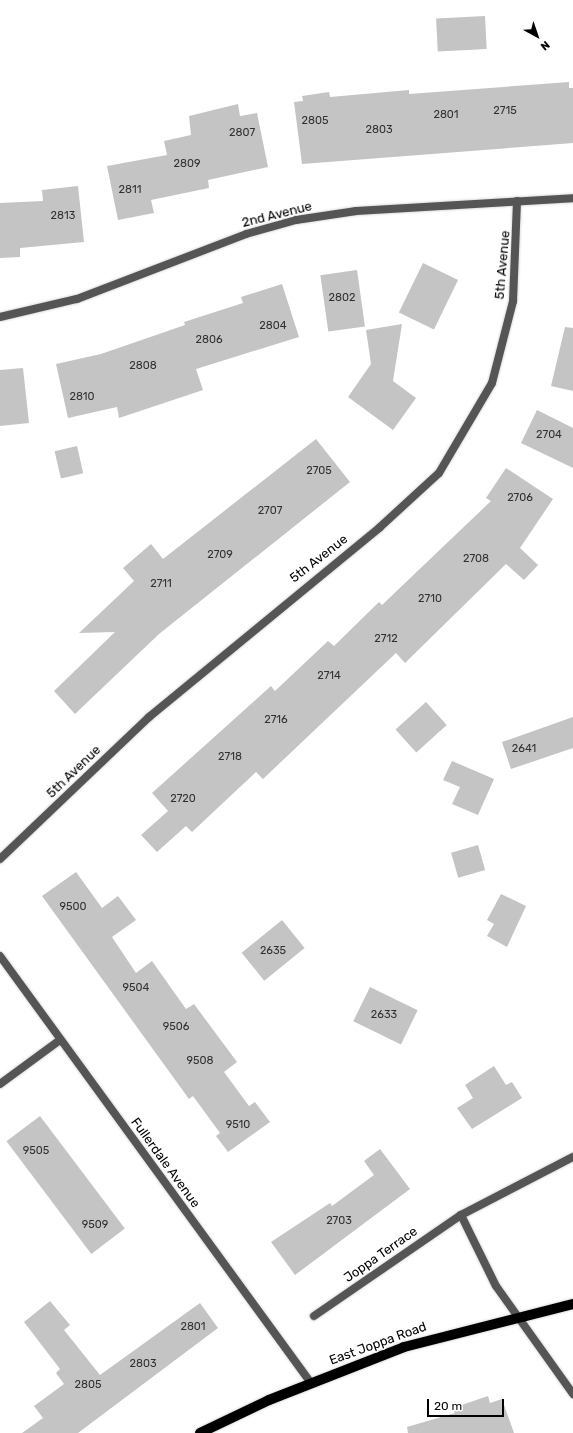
<!DOCTYPE html>
<style>
body{margin:0}
#map{position:relative;width:573px;height:1433px;overflow:hidden;background:#fff;font-family:Rubik,sans-serif}
div>[style]{position:absolute}
.building>*{inset:0;background:#c4c4c4;transform-origin:0 0}
.roads{filter:drop-shadow(0 0 1px #dbdbdb) drop-shadow(0 0 1px #dbdbdb)}
.street>*{height:8px;margin:-4px;padding:0 4px;transform-origin:4px;border-radius:4px;background:#555}
.primary>*{height:10px;margin:-5px;padding:0 5px;transform-origin:5px;border-radius:5px;background:#000}
span{translate:-50% -50%;white-space:nowrap;text-align:center;line-height:1.15;-webkit-text-stroke:3px #fff;paint-order:stroke}
.number-label{font-size:11px;color:#313131}
.number-label span{-webkit-text-stroke-width:0}
.street-label{font-size:13px;color:#000}
.north{position:absolute;left:517px;top:16px;width:40px;height:40px;-webkit-text-stroke:3px #fff;paint-order:stroke;rotate:140deg;font-size:11px;font-weight:700;line-height:16px;text-align:center;color:#000}
.north::after{content:'';display:block;margin:auto;width:14px;height:18px;background:#000;clip-path:polygon(50% 0,100% 100%,50% 72%,0 100%)}
.scale{position:absolute;left:427px;top:1399px;width:77px;height:18px;box-sizing:border-box;border:2px solid #000;border-top:0;padding-left:5px;font-size:12px;line-height:14px;white-space:nowrap;color:#000;-webkit-text-stroke:3px #fff;paint-order:stroke}
</style>
<div id="map">
<div class="building">
<i style="left:485px;top:16px;width:33px;height:49px;rotate:87deg"></i>
<i style="clip-path:polygon(569px 82px,569px 88px,573px 88px,573px 143px,302px 164px,294px 102px,303px 101px,302px 96px,329px 92px,330px 97px,409px 90px,409px 94px)"></i>
<i style="clip-path:polygon(238px 104px,240px 116px,257px 113px,268px 167px,208px 180px,209px 188px,151px 200px,154px 213px,118px 220px,107px 166px,167px 155px,164px 141px,191px 135px,189px 116px)"></i>
<i style="clip-path:polygon(78px 186px,84px 242px,20px 248px,20px 257px,0 258px,0 203px,43px 201px,42px 190px)"></i>
<i style="left:423px;top:263px;width:39px;height:55px;rotate:26deg"></i>
<i style="left:357px;top:270px;width:57px;height:37px;rotate:82deg"></i>
<i style="clip-path:polygon(282px 284px,299px 337px,196px 369px,203px 390px,119px 418px,117px 407px,68px 418px,56px 364px,101px 354px,185px 325px,184px 322px,243px 303px,241px 297px)"></i>
<i style="clip-path:polygon(402px 324px,393px 381px,416px 398px,393px 430px,348px 397px,371px 364px,366px 330px)"></i>
<i style="clip-path:polygon(565px 327px,573px 328px,573px 391px,551px 386px)"></i>
<i style="clip-path:polygon(23px 368px,29px 423px,0 426px,0 370px)"></i>
<i style="clip-path:polygon(537px 410px,573px 428px,573px 468px,521px 443px)"></i>
<i style="clip-path:polygon(316px 439px,350px 482px,159px 634px,75px 714px,54px 691px,115px 632px,79px 633px,134px 581px,123px 568px,151px 544px,163px 559px)"></i>
<i style="left:77px;top:446px;width:28px;height:23px;rotate:77deg"></i>
<i style="clip-path:polygon(506px 468px,553px 499px,520px 548px,538px 565px,524px 580px,506px 564px,405px 663px,396px 653px,263px 779px,256px 772px,192px 832px,186px 826px,157px 852px,141px 835px,168px 811px,152px 793px,271px 686px,275px 691px,328px 641px,334px 646px,379px 602px,382px 605px,491px 501px,486px 498px)"></i>
<i style="left:426px;top:702px;width:31px;height:41px;rotate:48deg"></i>
<i style="clip-path:polygon(573px 717px,573px 748px,511px 769px,502px 742px)"></i>
<i style="clip-path:polygon(452px 761px,494px 779px,478px 815px,452px 804px,460px 787px,443px 780px)"></i>
<i style="left:478px;top:845px;width:26px;height:28px;rotate:74deg"></i>
<i style="clip-path:polygon(76px 872px,102px 908px,118px 896px,136px 920px,112px 937px,136px 973px,152px 961px,186px 1009px,194px 1004px,237px 1062px,224px 1072px,249px 1106px,255px 1102px,270px 1122px,228px 1152px,216px 1136px,220px 1133px,193px 1096px,189px 1099px,42px 896px)"></i>
<i style="clip-path:polygon(501px 894px,526px 906px,507px 947px,487px 936px,494px 924px,487px 920px)"></i>
<i style="left:282px;top:920px;width:36px;height:52px;rotate:51deg"></i>
<i style="left:370px;top:987px;width:53px;height:38px;rotate:26deg"></i>
<i style="clip-path:polygon(494px 1066px,506px 1085px,512px 1082px,522px 1098px,472px 1129px,457px 1108px,473px 1098px,465px 1085px)"></i>
<i style="left:40px;top:1116px;width:141px;height:42px;rotate:53deg"></i>
<i style="clip-path:polygon(380px 1149px,410px 1189px,295px 1275px,271px 1242px,330px 1203px,332px 1206px,374px 1175px,364px 1161px)"></i>
<i style="clip-path:polygon(50px 1301px,70px 1325px,64px 1330px,100px 1375px,200px 1303px,218px 1328px,78px 1433px,22px 1433px,43px 1418px,34px 1406px,64px 1384px,56px 1373px,60px 1369px,24px 1322px)"></i>
<i style="clip-path:polygon(488px 1396px,490px 1403px,502px 1399px,514px 1433px,408px 1433px,407px 1427px,455px 1413px,453px 1408px)"></i>
</div>
<div class="roads">
<div class="street">
<i style="left:0;top:317px;width:79px;rotate:-13.2deg"></i>
<i style="left:77px;top:299px;width:181px;rotate:-21deg"></i>
<i style="left:246px;top:234px;width:52px;rotate:-15.6deg"></i>
<i style="left:296px;top:220px;width:61px;rotate:-8.5deg"></i>
<i style="left:356px;top:211px;width:217px;rotate:-3.4deg"></i>
<i style="left:0;top:859px;width:206px;rotate:-43.6deg"></i>
<i style="left:149px;top:717px;width:298px;rotate:-39.4deg"></i>
<i style="left:379px;top:528px;width:81px;rotate:-42.5deg"></i>
<i style="left:439px;top:473px;width:104px;rotate:-59.5deg"></i>
<i style="left:492px;top:383px;width:85px;rotate:-75.6deg"></i>
<i style="left:513px;top:301px;width:100px;rotate:-87.7deg"></i>
<i style="left:0;top:956px;width:528px;rotate:53.93deg"></i>
<i style="left:0;top:1084px;width:74px;rotate:-36.3deg"></i>
<i style="left:461px;top:1215px;width:79px;rotate:63.8deg"></i>
<i style="left:496px;top:1286px;width:133px;rotate:54.5deg"></i>
<i style="left:314px;top:1316px;width:178px;rotate:-34.5deg"></i>
<i style="left:461px;top:1215px;width:126px;rotate:-27.4deg"></i>
</div>
<div class="primary">
<i style="left:200px;top:1433px;width:76px;rotate:-25.6deg"></i>
<i style="left:269px;top:1400px;width:145px;rotate:-21.4deg"></i>
<i style="left:404px;top:1347px;width:174px;rotate:-14.3deg"></i>
</div>
</div>
<div class="number-label">
<span style="left:505px;top:111px">2715</span>
<span style="left:446px;top:115px">2801</span>
<span style="left:315px;top:121px">2805</span>
<span style="left:379px;top:130px">2803</span>
<span style="left:242px;top:133px">2807</span>
<span style="left:187px;top:164px">2809</span>
<span style="left:130px;top:190px">2811</span>
<span style="left:63px;top:216px">2813</span>
<span style="left:342px;top:298px">2802</span>
<span style="left:273px;top:326px">2804</span>
<span style="left:209px;top:340px">2806</span>
<span style="left:143px;top:366px">2808</span>
<span style="left:82px;top:397px">2810</span>
<span style="left:549px;top:435px">2704</span>
<span style="left:319px;top:471px">2705</span>
<span style="left:520px;top:498px">2706</span>
<span style="left:270px;top:511px">2707</span>
<span style="left:220px;top:555px">2709</span>
<span style="left:476px;top:559px">2708</span>
<span style="left:161px;top:584px">2711</span>
<span style="left:430px;top:599px">2710</span>
<span style="left:386px;top:639px">2712</span>
<span style="left:329px;top:676px">2714</span>
<span style="left:276px;top:720px">2716</span>
<span style="left:524px;top:749px">2641</span>
<span style="left:230px;top:757px">2718</span>
<span style="left:183px;top:799px">2720</span>
<span style="left:73px;top:907px">9500</span>
<span style="left:273px;top:951px">2635</span>
<span style="left:136px;top:988px">9504</span>
<span style="left:384px;top:1015px">2633</span>
<span style="left:176px;top:1027px">9506</span>
<span style="left:200px;top:1061px">9508</span>
<span style="left:238px;top:1125px">9510</span>
<span style="left:36px;top:1151px">9505</span>
<span style="left:339px;top:1221px">2703</span>
<span style="left:95px;top:1225px">9509</span>
<span style="left:193px;top:1327px">2801</span>
<span style="left:143px;top:1364px">2803</span>
<span style="left:88px;top:1385px">2805</span>
</div>
<div class="street-label">
<span style="left:277px;top:215px;rotate:-14deg">2nd Avenue</span>
<span style="left:503px;top:265px;rotate:-85deg">5th Avenue</span>
<span style="left:319px;top:559px;rotate:-38deg">5th Avenue</span>
<span style="left:74px;top:772px;rotate:-44deg">5th Avenue</span>
<span style="left:165px;top:1163px;rotate:54deg">Fullerdale Avenue</span>
<span style="left:381px;top:1255px;rotate:-35deg">Joppa Terrace</span>
<span style="left:378px;top:1344px;rotate:-20deg">East Joppa Road</span>
</div>
<div class="north">N</div>
<div class="scale">20 m</div>
</div>
